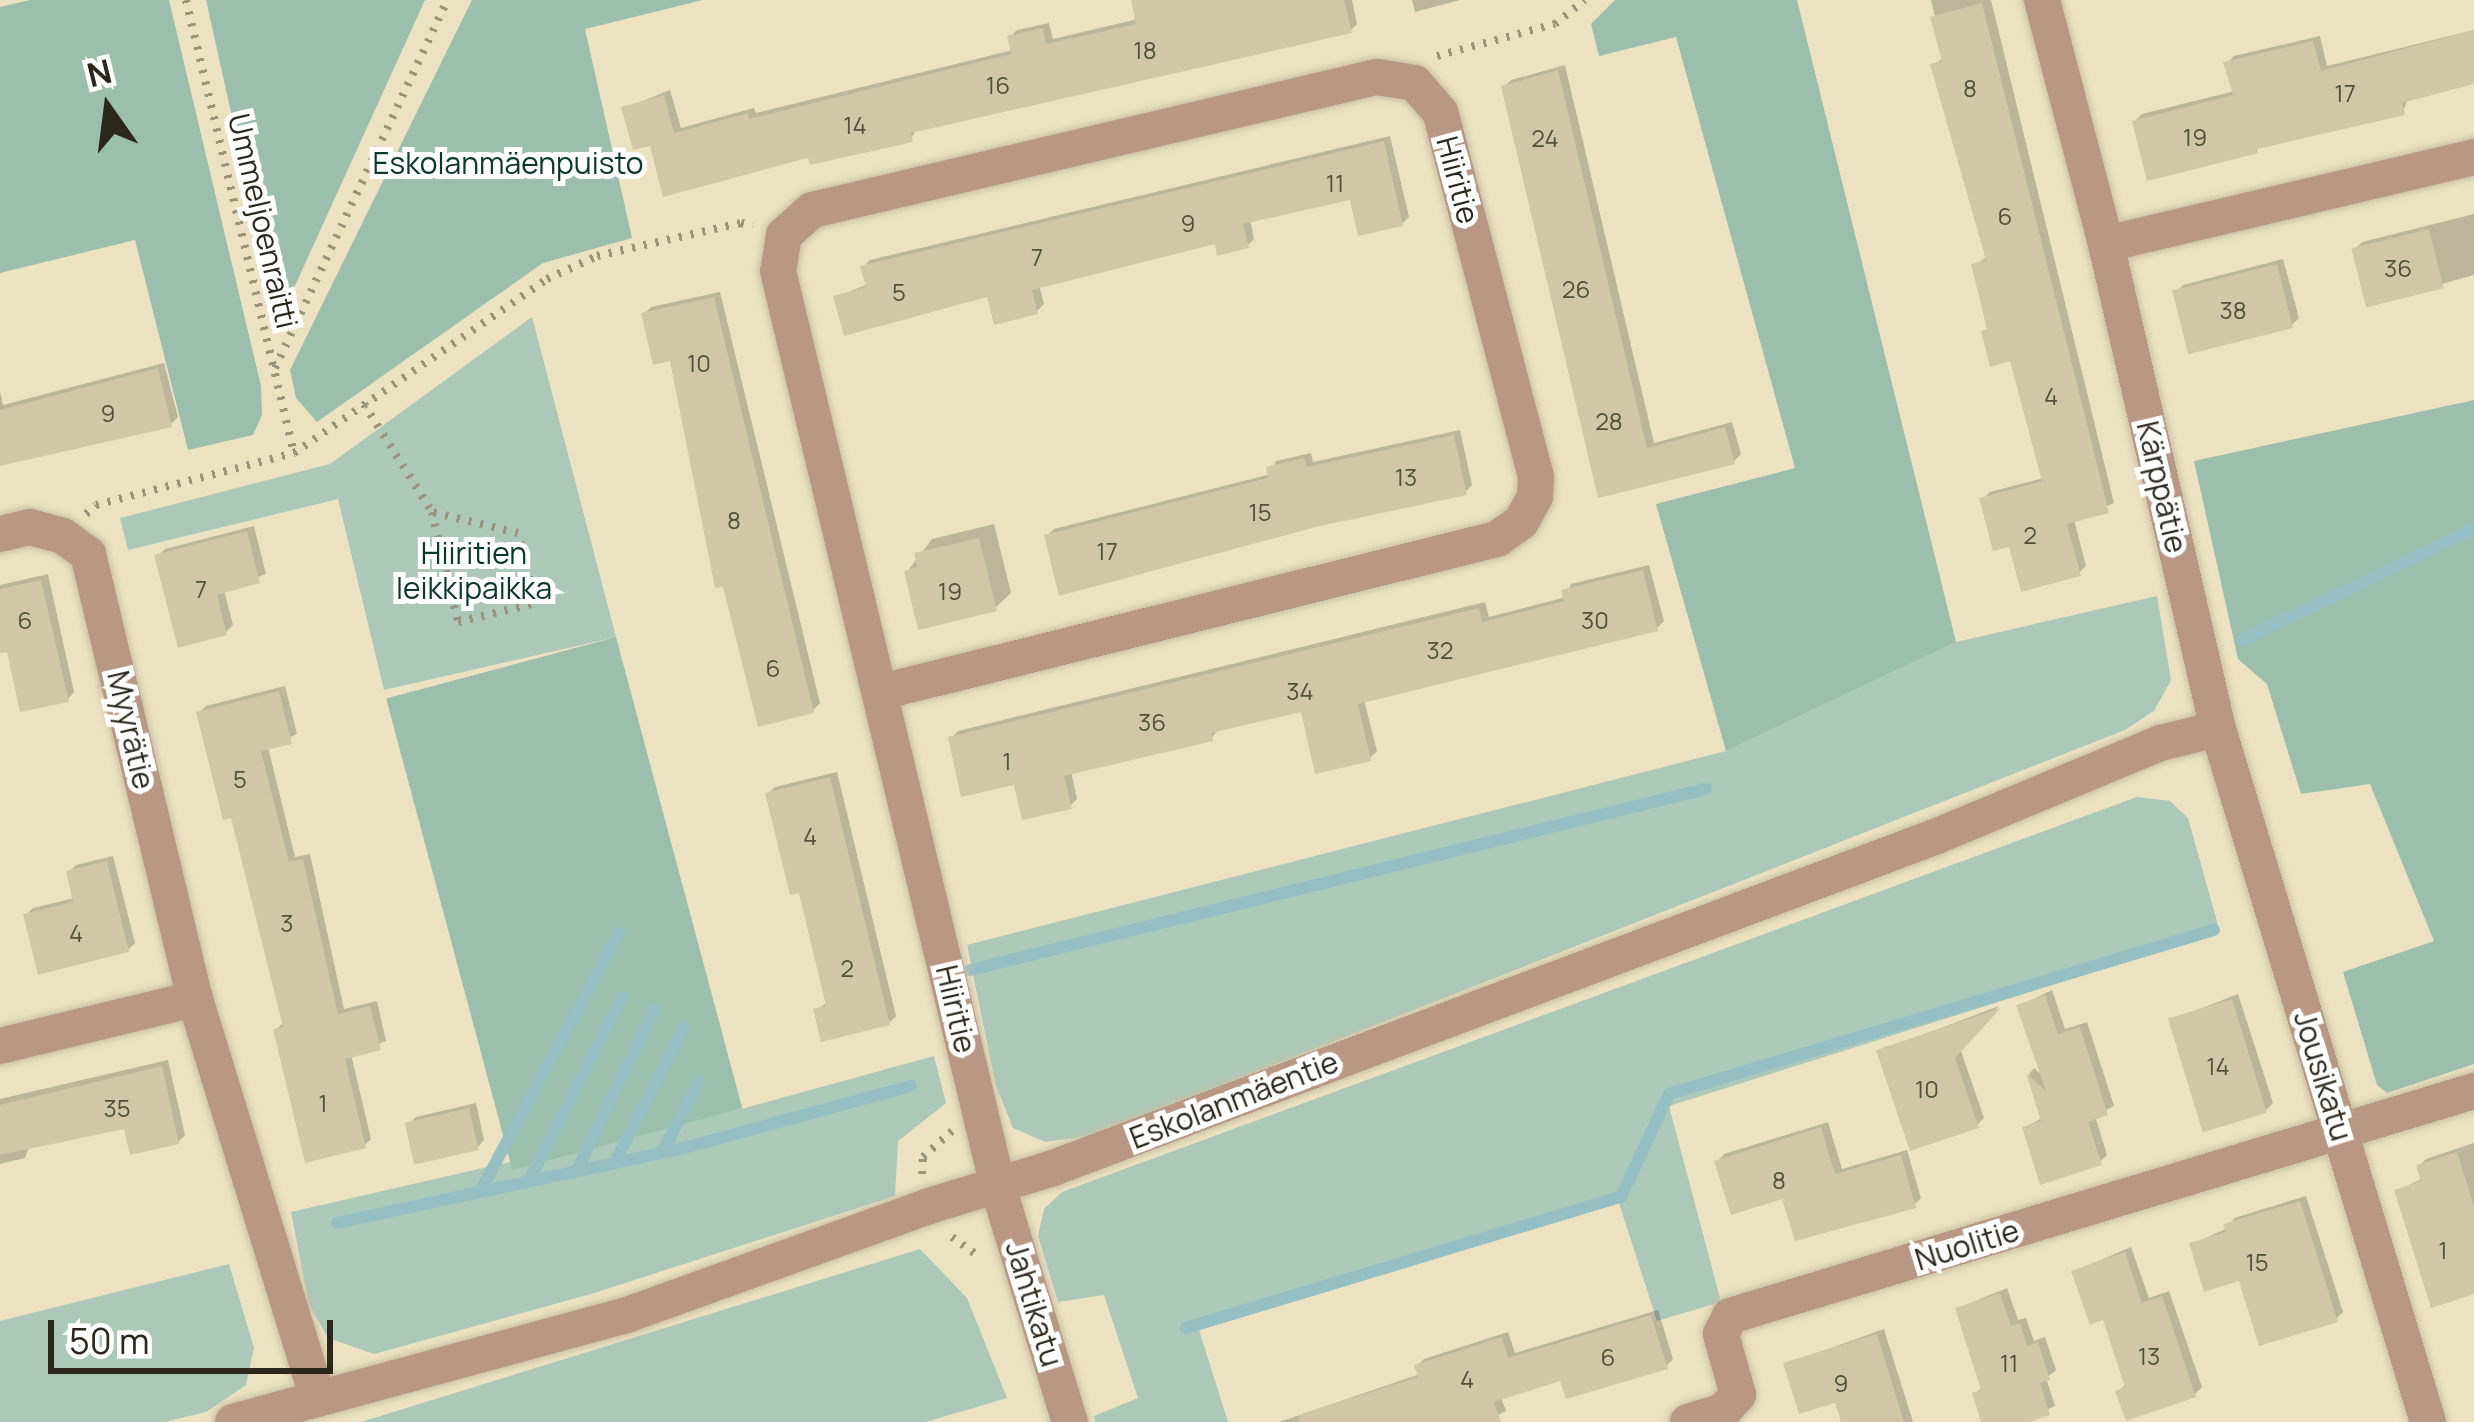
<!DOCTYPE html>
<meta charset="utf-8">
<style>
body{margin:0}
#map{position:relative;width:2474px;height:1422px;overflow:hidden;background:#ece2c2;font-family:Manrope,sans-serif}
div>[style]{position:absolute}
.green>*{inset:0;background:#abc8b9}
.forest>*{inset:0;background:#9cbead;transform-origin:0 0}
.shadow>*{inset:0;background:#0003}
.stream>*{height:12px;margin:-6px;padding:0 6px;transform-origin:6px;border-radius:6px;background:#96bfc4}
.building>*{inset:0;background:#d1c6a7;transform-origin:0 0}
.path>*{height:8px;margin-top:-4px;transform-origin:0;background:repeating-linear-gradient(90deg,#9b937c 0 3px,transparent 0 12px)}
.roads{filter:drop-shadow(0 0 3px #c9c0a4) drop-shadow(0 0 3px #c9c0a4)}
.street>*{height:36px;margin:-18px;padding:0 18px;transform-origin:18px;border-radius:18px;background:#b89885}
span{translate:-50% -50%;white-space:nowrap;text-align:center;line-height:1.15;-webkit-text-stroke:10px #fff;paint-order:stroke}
.number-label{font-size:24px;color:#544f3e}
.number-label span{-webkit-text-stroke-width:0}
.park-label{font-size:30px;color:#0a3928}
.street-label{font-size:30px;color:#2b271b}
.north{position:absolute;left:48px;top:48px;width:120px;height:120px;-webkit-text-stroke:9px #fff;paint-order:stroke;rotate:346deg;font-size:33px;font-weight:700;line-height:48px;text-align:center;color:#2b271b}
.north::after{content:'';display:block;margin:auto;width:42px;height:54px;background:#2b271b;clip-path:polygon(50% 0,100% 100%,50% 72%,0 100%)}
.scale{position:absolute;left:48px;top:1320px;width:285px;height:54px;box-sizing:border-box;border:6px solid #2b271b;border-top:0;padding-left:15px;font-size:36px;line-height:42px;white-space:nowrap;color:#2b271b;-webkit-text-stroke:9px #fff;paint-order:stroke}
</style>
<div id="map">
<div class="green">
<i style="clip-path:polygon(532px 317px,616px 637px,384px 690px,338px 499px,128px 550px,120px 518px,330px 464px)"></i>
<i style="clip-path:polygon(2157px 596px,2171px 680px,2154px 711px,2125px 730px,1096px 1135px,1045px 1142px,1013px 1128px,996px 1086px,967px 945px,1726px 751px,1956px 642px)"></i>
<i style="clip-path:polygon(2137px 797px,2170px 801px,2188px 818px,2220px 932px,1669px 1106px,1721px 1302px,1657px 1321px,1619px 1203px,1199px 1330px,1228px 1422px,1095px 1422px,1094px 1416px,1138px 1398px,1104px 1295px,1058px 1302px,1038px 1236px,1044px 1209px,1062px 1192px)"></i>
<i style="clip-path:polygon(934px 1056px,946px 1103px,898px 1141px,895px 1196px,591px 1294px,374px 1354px,328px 1338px,309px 1305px,291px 1212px,745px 1108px)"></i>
<i style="clip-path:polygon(920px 1249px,967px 1298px,1007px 1398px,926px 1422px,361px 1422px)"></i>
<i style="clip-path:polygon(229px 1264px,254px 1348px,246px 1385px,206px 1412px,165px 1422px,0 1422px,0 1321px)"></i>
</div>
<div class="forest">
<i style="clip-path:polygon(30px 0,169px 0,261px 386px,262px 415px,253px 435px,188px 450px,135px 240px,0 273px,0 7px)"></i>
<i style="clip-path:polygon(206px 0,425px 0,278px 323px)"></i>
<i style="clip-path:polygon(472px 0,703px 0,585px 29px,632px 238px,543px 263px,317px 422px,296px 398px,290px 370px)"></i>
<i style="clip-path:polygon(1615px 0,1797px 0,1956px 642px,1726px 751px,1656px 504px,1795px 468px,1676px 37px,1599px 56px,1591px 24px)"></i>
<i style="clip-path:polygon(2474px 400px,2474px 1064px,2387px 1093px,2377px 1085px,2343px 972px,2434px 941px,2370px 784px,2301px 794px,2267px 684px,2238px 659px,2194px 461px)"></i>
<i style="left:616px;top:637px;width:488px;height:238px;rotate:75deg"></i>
</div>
<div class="shadow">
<i style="clip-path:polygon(1134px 0,1352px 0,1357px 24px,1350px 31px,917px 128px,911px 139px,810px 154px,652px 143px,625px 108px,670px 90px,681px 128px,754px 108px,756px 113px,1013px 50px,1010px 37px,1017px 30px,1049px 23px,1053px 39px,1138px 19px)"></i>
<i style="clip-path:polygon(1412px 0,1460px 0,1415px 12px)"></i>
<i style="clip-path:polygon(1931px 0,1991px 0,2114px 503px,2074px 519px,2086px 566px,2079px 573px,2011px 543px,1983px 499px,1990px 492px,2044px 478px,2013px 357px,1984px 332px,1990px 326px,1975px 265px,1988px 256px,1934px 65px,1944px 57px)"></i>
<i style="clip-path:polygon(2474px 30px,2474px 81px,2408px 98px,2403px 112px,2262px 144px,2256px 151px,2135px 121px,2142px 114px,2235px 91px,2227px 63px,2234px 56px,2320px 36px,2327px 66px)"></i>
<i style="clip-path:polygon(1565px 65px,1654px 443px,1732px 422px,1741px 454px,1734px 461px,1600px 494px,1504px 87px,1511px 80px)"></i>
<i style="clip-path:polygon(1390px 136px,1409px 217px,1402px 224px,1352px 196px,1250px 219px,1254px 239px,1247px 246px,1217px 241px,1039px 285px,1044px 304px,1037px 311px,990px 293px,836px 297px,868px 284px,863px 267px,870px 260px)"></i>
<i style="clip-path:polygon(2474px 214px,2474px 275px,2369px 304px,2355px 249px,2362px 242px)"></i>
<i style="clip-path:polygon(2283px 259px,2299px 318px,2292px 325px,2176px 292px,2183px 285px)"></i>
<i style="clip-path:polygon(720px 292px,820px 703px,813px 710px,672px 357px,644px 314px,651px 307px)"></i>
<i style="clip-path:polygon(164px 363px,178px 417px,171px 424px,0 464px,0 391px,3px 405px)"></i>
<i style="clip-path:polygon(1460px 430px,1472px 485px,1465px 492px,1047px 536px,1054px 529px,1271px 474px,1276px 461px,1311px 453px,1313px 462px)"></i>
<i style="clip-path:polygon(994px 524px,1011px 593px,995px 608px,907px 572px,932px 539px)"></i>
<i style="clip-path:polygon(254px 526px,266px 574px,224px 590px,233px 625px,226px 632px,158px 556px,165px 549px)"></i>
<i style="clip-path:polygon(1649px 565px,1664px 621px,1657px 628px,1364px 700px,1377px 751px,1370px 758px,1303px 709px,1218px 729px,1212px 738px,1071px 771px,1077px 799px,1070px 806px,1016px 781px,951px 738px,958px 731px,1485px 602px,1489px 617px,1566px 597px,1571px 584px)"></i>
<i style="clip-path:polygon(48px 574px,74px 692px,68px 699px,9px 648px,0 650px,0 585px)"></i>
<i style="clip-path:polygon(285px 686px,297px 734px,268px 747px,295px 857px,310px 854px,344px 1009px,377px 1001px,386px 1041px,351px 1054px,371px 1139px,364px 1146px,276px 1030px,285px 1021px,233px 815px,199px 713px,206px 706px)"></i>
<i style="clip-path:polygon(837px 772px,896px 1016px,889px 1023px,816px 1010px,828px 1002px,801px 889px,768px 794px,775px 787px)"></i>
<i style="clip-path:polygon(113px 856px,135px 943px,128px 950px,26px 915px,33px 908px,75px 898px,69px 872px,76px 865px)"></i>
<i style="clip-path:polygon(2052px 990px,2065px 1029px,2087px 1022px,2114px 1106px,2095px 1116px,2107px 1155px,2100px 1162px,2025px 1128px,2043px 1117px,2029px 1074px,2034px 1068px,2044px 1077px,2019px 1006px)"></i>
<i style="clip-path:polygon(2238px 994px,2273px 1103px,2266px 1110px,2172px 1020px)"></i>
<i style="clip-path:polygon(1999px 1006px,1960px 1048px,1984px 1118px,1977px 1125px,1880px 1051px)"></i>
<i style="clip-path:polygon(168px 1060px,185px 1135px,178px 1142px,126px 1125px,30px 1145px,25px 1158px,0 1164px,0 1099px)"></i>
<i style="clip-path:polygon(476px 1103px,484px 1140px,478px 1147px,409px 1124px,416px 1117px)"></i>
<i style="clip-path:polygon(1828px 1122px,1842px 1169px,1907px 1150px,1921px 1198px,1914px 1205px,1784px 1196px,1718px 1161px,1724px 1154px)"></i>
<i style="clip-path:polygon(2474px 1143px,2474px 1291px,2397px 1191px,2423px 1178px,2419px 1166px,2426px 1159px)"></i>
<i style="clip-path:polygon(2306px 1196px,2343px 1312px,2336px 1319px,2241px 1278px,2192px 1244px,2228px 1228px,2234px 1218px)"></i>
<i style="clip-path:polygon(2131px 1247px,2149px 1298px,2169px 1291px,2202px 1387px,2195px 1394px,2119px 1391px,2127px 1383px,2104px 1317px,2075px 1271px)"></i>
<i style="clip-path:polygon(2007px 1288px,2018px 1320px,2026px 1318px,2034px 1341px,2045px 1337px,2056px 1370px,2046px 1378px,2055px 1406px,2021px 1422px,1984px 1422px,1975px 1394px,1983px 1386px,1958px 1308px)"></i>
<i style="clip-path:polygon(1658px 1310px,1673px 1359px,1666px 1366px,1562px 1377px,1501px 1397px,1506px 1411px,1484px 1422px,1279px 1422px,1420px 1374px,1417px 1366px,1424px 1359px,1508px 1332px,1515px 1353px)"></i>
<i style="clip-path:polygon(1884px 1329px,1913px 1422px,1844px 1422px,1837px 1399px,1786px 1364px)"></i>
</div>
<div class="stream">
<i style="left:2242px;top:640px;width:257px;rotate:-25.6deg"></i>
<i style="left:970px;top:970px;width:758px;rotate:-13.82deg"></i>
<i style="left:662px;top:1153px;width:79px;rotate:-62.8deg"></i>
<i style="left:615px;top:1162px;width:151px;rotate:-62.8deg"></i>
<i style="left:577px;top:1170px;width:179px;rotate:-64.2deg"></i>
<i style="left:530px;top:1179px;width:203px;rotate:-63.1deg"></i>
<i style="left:482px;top:1188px;width:290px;rotate:-61.8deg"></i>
<i style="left:337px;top:1223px;width:351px;rotate:-12.2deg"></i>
<i style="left:680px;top:1149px;width:239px;rotate:-15.3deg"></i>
<i style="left:1186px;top:1328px;width:454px;rotate:-16.8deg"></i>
<i style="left:1621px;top:1197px;width:114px;rotate:-65deg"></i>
<i style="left:1669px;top:1094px;width:569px;rotate:-16.75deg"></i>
</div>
<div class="building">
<i style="clip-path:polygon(1131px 0,1344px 0,1352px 33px,911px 133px,913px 142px,810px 165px,808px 158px,663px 197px,650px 146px,633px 150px,621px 107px,664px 95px,674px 133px,748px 113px,749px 119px,1011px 54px,1007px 36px,1043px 28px,1046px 44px,1136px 24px)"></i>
<i style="clip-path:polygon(1982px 3px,2109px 513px,2067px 524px,2081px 576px,2021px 592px,2009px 547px,1993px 551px,1979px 498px,2042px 481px,2010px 361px,1990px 367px,1981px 331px,1987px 329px,1971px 264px,1986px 260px,1930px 64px,1942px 61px,1930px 17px)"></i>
<i style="clip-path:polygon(2474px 30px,2474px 84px,2402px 103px,2405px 115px,2257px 149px,2258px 153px,2147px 181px,2132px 121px,2233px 95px,2223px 62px,2313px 41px,2321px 71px)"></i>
<i style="clip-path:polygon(1558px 70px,1647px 448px,1725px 427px,1735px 464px,1598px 498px,1501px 86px)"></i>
<i style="clip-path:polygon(1384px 141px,1403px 226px,1358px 236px,1350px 200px,1243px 224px,1249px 248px,1217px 256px,1215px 244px,1032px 290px,1038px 314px,994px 325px,987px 297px,844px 336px,833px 296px,866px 287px,860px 266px)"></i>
<i style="left:2429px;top:229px;width:61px;height:80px;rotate:76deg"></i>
<i style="left:2277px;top:264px;width:66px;height:108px;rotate:76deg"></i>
<i style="clip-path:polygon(714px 297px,814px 713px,758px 727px,723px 587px,715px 588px,670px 361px,653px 365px,641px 313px)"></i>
<i style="clip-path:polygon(158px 368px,172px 427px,0 466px,0 410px)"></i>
<i style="clip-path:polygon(1454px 435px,1467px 495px,1320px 526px,1059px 596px,1044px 535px,1268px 478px,1266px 467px,1304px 458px,1307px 467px)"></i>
<i style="clip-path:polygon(247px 531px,260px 583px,217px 595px,227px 635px,178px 648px,154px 555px)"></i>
<i style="clip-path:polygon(979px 538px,997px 611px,918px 630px,904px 571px,917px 567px,914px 553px)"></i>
<i style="clip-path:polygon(1643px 570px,1658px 631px,1358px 704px,1371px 761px,1315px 774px,1301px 712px,1211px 733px,1213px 741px,1064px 776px,1072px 809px,1022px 820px,1014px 785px,961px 797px,948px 737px,1479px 608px,1482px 622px,1564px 601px,1561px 590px)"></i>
<i style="clip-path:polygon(41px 580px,69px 702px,20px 712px,7px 652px,0 653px,0 589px)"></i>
<i style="clip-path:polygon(279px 691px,292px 744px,261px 751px,289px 862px,303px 859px,338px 1014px,370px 1006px,381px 1050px,345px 1059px,366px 1148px,305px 1163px,273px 1029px,283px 1027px,231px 818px,223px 820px,196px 712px)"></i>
<i style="clip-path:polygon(830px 777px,890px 1025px,821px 1042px,813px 1009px,826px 1006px,799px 893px,790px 895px,765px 793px)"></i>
<i style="clip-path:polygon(107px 861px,129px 952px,38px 975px,23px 914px,73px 902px,66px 871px)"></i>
<i style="clip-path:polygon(2045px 995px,2058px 1034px,2080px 1027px,2108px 1115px,2088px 1122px,2102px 1165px,2040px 1185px,2022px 1127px,2041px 1121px,2026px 1073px,2046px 1091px,2016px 1005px)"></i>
<i style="left:2232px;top:999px;width:119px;height:67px;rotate:73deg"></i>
<i style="clip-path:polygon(2001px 1008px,1955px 1058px,1979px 1128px,1910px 1151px,1876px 1050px)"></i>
<i style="clip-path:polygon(162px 1066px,179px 1144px,130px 1155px,124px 1129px,0 1155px,0 1105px)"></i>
<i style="left:469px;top:1108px;width:43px;height:66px;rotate:77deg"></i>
<i style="clip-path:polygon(1821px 1127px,1835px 1174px,1901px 1155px,1916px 1208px,1795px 1241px,1782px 1199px,1731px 1215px,1714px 1161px)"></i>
<i style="clip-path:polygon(2457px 1152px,2474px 1206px,2474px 1294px,2431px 1308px,2394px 1190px,2421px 1181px,2416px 1165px)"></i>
<i style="clip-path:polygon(2300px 1201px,2338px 1322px,2259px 1346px,2239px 1281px,2204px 1292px,2189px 1243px,2226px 1232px,2223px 1224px)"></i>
<i style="clip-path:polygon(2125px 1252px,2142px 1303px,2162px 1296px,2196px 1397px,2126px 1421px,2115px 1391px,2125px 1387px,2103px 1320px,2090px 1325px,2071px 1271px)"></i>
<i style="clip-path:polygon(2000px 1293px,2011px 1326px,2020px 1323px,2027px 1346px,2038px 1342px,2050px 1380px,2040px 1383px,2050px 1415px,2030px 1422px,1981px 1422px,1972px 1393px,1981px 1390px,1955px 1308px)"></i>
<i style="clip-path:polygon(1651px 1315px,1668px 1369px,1566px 1399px,1560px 1381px,1494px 1402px,1501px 1422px,1299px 1422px,1298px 1415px,1418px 1377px,1414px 1365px,1502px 1337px,1508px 1358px)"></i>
<i style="clip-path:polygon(1877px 1334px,1904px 1422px,1841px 1422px,1835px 1403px,1799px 1414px,1783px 1363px)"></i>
</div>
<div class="path">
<i style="left:186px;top:0;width:466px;rotate:76.6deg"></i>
<i style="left:1437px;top:56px;width:122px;rotate:-15.2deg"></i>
<i style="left:1555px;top:24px;width:38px;rotate:-39deg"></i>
<i style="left:275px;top:368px;width:406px;rotate:-64.9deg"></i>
<i style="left:364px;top:404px;width:128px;rotate:57.8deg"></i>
<i style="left:432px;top:512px;width:113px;rotate:76.7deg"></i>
<i style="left:458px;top:622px;width:80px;rotate:-13.7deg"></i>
<i style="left:536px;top:603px;width:72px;rotate:-104.4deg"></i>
<i style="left:518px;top:533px;width:89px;rotate:-166.3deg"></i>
<i style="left:86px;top:514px;width:13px;rotate:-42deg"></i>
<i style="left:96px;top:505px;width:205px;rotate:-14.7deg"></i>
<i style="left:294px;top:453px;width:307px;rotate:-34.5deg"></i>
<i style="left:547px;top:279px;width:55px;rotate:-24.7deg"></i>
<i style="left:597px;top:256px;width:148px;rotate:-12.9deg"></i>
<i style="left:741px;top:223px;width:12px;rotate:14deg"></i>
<i style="left:922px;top:1174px;width:17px;rotate:-87deg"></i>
<i style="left:923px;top:1157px;width:39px;rotate:-42deg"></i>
<i style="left:952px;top:1237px;width:32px;rotate:36deg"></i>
</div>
<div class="roads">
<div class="street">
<i style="left:2042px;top:0;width:252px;rotate:75.3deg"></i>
<i style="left:2106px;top:244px;width:498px;rotate:77deg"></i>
<i style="left:2218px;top:729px;width:724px;rotate:73.14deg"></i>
<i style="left:2106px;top:244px;width:378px;rotate:-13.3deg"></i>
<i style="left:0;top:534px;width:31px;rotate:-13deg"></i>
<i style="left:30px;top:527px;width:34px;rotate:15deg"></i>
<i style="left:63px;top:536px;width:31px;rotate:36deg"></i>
<i style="left:88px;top:554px;width:458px;rotate:76.5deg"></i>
<i style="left:195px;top:999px;width:418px;rotate:72.9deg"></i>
<i style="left:881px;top:692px;width:635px;rotate:-13.95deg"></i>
<i style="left:1497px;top:539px;width:29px;rotate:-35deg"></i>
<i style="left:1521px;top:522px;width:29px;rotate:-61deg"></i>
<i style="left:1535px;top:497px;width:20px;rotate:-87deg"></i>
<i style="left:1536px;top:477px;width:377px;rotate:-104.7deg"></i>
<i style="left:1440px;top:112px;width:38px;rotate:-131deg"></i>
<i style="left:1415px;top:83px;width:39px;rotate:-171deg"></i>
<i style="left:1376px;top:77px;width:579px;rotate:166.73deg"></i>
<i style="left:812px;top:210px;width:38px;rotate:138deg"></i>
<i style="left:784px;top:235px;width:36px;rotate:99deg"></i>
<i style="left:778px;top:271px;width:942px;rotate:76.49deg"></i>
<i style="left:998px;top:1187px;width:246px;rotate:73deg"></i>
<i style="left:0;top:1046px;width:201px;rotate:-13.6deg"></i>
<i style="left:233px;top:1422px;width:405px;rotate:-15.2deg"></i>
<i style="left:624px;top:1316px;width:324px;rotate:-19.8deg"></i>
<i style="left:929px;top:1206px;width:130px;rotate:-17deg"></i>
<i style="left:1053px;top:1168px;width:944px;rotate:-20.58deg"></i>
<i style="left:1937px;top:836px;width:242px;rotate:-22.6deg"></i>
<i style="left:2160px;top:743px;width:60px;rotate:-13.6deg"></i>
<i style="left:1688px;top:1422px;width:37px;rotate:-17deg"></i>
<i style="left:1723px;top:1411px;width:22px;rotate:-47deg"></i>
<i style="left:1738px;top:1395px;width:63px;rotate:-105.6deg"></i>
<i style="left:1721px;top:1334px;width:20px;rotate:-63deg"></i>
<i style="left:1730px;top:1316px;width:777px;rotate:-16.83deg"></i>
</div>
</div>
<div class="number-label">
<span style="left:1145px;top:50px">18</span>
<span style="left:998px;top:85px">16</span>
<span style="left:1970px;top:88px">8</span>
<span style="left:2345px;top:93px">17</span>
<span style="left:855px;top:125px">14</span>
<span style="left:2195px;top:137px">19</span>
<span style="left:1545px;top:138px">24</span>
<span style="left:1335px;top:183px">11</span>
<span style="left:2005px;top:216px">6</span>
<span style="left:1188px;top:223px">9</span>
<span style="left:1037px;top:257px">7</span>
<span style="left:2398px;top:268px">36</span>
<span style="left:1576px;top:289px">26</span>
<span style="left:899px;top:292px">5</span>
<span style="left:2233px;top:310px">38</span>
<span style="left:699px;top:363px">10</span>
<span style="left:2051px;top:396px">4</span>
<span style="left:108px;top:413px">9</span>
<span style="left:1609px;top:421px">28</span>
<span style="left:1406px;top:477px">13</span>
<span style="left:1260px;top:512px">15</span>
<span style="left:734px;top:520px">8</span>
<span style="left:2030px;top:535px">2</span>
<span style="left:1107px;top:551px">17</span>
<span style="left:201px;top:589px">7</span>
<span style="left:950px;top:591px">19</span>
<span style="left:25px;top:620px">6</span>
<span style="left:1595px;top:620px">30</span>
<span style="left:1440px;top:650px">32</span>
<span style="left:773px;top:668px">6</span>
<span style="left:1300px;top:691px">34</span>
<span style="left:1152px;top:722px">36</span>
<span style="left:1007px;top:761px">1</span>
<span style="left:240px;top:779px">5</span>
<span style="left:810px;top:836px">4</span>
<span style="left:287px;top:923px">3</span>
<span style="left:76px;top:933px">4</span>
<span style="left:847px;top:968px">2</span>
<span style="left:2218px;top:1066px">14</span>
<span style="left:1927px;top:1089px">10</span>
<span style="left:323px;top:1103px">1</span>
<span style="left:117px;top:1108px">35</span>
<span style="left:1779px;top:1180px">8</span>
<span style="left:2443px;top:1250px">1</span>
<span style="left:2257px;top:1262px">15</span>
<span style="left:2149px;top:1356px">13</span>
<span style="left:1608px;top:1357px">6</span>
<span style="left:2009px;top:1363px">11</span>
<span style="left:1467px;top:1379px">4</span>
<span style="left:1841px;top:1383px">9</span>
</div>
<div class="park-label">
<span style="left:508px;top:163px">Eskolanmäenpuisto</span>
<span style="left:474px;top:570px">Hiiritien<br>leikkipaikka</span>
</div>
<div class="street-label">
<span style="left:1458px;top:180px;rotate:75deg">Hiiritie</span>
<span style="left:263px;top:221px;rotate:77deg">Ummeljoenraitti</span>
<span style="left:2162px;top:487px;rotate:77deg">Kärppätie</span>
<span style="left:131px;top:730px;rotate:77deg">Myyrätie</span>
<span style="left:956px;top:1009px;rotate:77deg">Hiiritie</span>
<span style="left:2323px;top:1076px;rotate:73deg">Jousikatu</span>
<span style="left:1234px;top:1100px;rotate:-21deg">Eskolanmäentie</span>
<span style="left:1967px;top:1245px;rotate:-17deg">Nuolitie</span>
<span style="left:1034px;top:1304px;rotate:73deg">Jahtikatu</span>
</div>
<div class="north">N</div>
<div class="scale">50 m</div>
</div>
